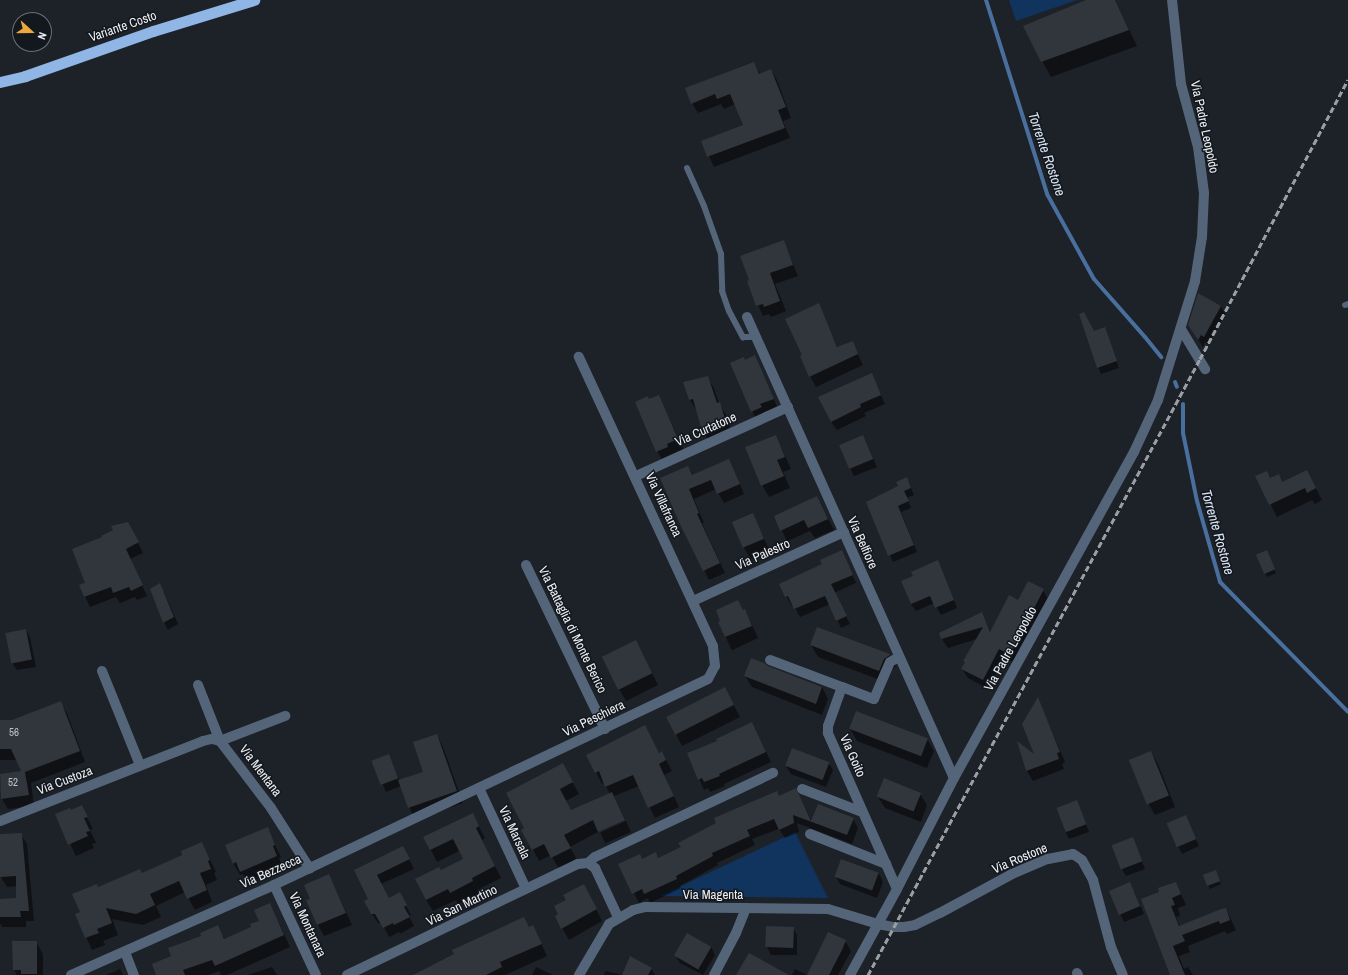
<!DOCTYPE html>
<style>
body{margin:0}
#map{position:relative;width:1348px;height:975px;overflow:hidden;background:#1d2128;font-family:"Archivo Narrow",sans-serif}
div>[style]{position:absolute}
.green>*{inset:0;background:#10345d}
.shadow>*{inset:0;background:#0007;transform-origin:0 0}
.stream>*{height:4px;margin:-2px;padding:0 2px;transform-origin:2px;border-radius:2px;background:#496f9e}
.building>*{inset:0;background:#31363c;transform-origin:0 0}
.service>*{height:6px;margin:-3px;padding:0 3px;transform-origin:3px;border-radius:3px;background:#546579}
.minor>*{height:10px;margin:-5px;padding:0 5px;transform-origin:5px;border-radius:5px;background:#546579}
.trunk>*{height:11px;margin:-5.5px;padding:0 5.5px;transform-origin:5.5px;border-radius:5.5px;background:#90b6e6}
.rail>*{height:3px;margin-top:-1.5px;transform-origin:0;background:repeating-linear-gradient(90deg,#9b9fa4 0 6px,transparent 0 9px)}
span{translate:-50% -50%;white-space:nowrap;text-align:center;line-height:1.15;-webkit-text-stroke:3px #13181e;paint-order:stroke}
.number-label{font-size:11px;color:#bec2c6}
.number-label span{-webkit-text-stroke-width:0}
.street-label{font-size:13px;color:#edf0f4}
.water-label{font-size:14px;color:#dae5f4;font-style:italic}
.north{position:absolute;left:12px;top:12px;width:40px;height:40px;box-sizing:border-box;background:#13181e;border:1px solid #6a6e74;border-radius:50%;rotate:111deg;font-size:11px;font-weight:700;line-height:16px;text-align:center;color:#edf0f4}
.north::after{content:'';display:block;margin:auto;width:14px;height:18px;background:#eda83c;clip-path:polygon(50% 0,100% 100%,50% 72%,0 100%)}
</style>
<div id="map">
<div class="green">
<i style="clip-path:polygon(1009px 0,1077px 0,1016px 21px)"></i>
<i style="clip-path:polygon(795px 832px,828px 898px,660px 896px)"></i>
</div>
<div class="shadow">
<i style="clip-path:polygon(1088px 0,1115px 0,1137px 46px,1051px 77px,1042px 61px)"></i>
<i style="clip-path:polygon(754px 63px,760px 74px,771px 70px,777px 80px,791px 118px,783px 121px,790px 138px,714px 167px,702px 142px,744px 126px,735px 104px,724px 109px,721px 104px,698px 113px,692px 103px)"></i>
<i style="clip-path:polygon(783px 241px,798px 276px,775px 284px,786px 311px,771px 317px,769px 314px,763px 316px,748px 282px)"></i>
<i style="clip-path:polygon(818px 305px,838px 348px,852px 342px,863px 365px,816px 387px,810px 376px,803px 356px)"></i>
<i style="clip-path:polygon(1221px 306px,1225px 314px,1208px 344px,1205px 342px,1203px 347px,1194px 333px)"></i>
<i style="clip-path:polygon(1105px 328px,1119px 368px,1101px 374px,1098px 367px,1094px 332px)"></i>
<i style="clip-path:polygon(755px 357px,779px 411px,758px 423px,752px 411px,745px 361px)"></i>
<i style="clip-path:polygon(871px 374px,885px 404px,864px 413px,866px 416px,837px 430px,831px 422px)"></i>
<i style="clip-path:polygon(707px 377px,714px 388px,719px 403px,726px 415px,731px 431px,710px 442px,703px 431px,697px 411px,690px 400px,685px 383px)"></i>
<i style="clip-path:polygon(659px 396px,684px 451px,664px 463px,657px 451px)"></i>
<i style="clip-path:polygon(776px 436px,791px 469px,783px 472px,790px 488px,769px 497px,762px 485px)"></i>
<i style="clip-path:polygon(863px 436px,877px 467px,854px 476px,850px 468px)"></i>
<i style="clip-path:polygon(688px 467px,693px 476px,734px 470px,744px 494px,724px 503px,716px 489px,694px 499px,704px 523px,702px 523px,725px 573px,709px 580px,680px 521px)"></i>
<i style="clip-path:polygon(1307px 471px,1322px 500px,1315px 504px,1312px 500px,1277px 517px,1257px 477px,1282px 483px)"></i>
<i style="clip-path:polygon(907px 478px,914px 495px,907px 498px,911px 508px,901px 512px,917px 552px,893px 562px,867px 502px,900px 487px)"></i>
<i style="clip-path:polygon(817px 497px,834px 530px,815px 538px,810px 531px,787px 541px,775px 516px)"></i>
<i style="clip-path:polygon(752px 514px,770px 551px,751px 559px,744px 548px)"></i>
<i style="clip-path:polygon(133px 533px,143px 553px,130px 559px,147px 596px,137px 600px,135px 597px,120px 603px,116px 597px,90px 607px,80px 586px,87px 583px)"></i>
<i style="clip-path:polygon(842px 552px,856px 583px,834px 593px,850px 624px,841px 628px,830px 604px,800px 617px,793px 604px,791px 605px,780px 584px,823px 565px)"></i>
<i style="clip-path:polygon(1268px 555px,1276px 573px,1267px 577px,1265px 573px)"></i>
<i style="clip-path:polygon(938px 561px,957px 608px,941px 615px,934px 603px,916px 611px,911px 604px,914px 576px)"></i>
<i style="clip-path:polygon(1043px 590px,1048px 599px,1015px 663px,1004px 658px,988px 689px,968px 678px,962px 669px,977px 639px,948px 648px,942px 639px,982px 614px,991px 633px,1019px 601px)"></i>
<i style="clip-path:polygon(164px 592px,178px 624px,168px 630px,164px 622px)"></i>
<i style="left:745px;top:610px;width:31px;height:29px;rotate:65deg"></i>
<i style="clip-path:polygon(817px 628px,889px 655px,896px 666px,890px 671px,886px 682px,818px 657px,811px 645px)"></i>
<i style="clip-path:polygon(26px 630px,30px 637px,36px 667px,17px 670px,12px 663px,6px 633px)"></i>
<i style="clip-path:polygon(636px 641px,658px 685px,626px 701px,619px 689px)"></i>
<i style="clip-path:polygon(767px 667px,822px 687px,828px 699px,822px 715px,752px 687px,745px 676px)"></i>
<i style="clip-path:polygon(1038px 699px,1065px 762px,1062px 764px,1064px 769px,1033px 781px,1027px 771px,1019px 743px,1036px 757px)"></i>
<i style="clip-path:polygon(731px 700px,740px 717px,682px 746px,676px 734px)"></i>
<i style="clip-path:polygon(60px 702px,67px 713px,85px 762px,31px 783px,34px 806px,8px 809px,2px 799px,0 775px,22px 772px,17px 760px,0 760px,0 721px,13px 721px)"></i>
<i style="clip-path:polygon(752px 723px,771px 762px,724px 784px,725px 786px,710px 792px,708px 788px,704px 790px,688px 754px,718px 741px)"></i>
<i style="clip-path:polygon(850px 729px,927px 739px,934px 751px,927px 768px,857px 741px)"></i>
<i style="clip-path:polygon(437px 735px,443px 747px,463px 803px,415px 819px,409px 807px,401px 786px,386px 792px,373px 761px,389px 755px,400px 781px,424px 772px)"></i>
<i style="clip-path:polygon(662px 752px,672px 771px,664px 775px,679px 807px,655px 818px,639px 786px,614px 796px,625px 819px,598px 830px,598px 832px,570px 847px,577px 860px,559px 869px,551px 855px,539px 861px,523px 830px,569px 776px,579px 794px,566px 801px,571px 811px,610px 794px,604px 782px,602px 784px,587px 755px)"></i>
<i style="clip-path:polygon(1151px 752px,1158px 764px,1175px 807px,1155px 815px,1148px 803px)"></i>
<i style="clip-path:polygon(828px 762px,833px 770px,826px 787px,791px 774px,786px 766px)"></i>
<i style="clip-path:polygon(920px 794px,927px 805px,921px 822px,885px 808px,878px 797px)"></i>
<i style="clip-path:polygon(779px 797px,801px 799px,812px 822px,818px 806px,853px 819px,858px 828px,852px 844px,797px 823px,799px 832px,785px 838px,779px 829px,752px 839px,755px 845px,717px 863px,718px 865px,680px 886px,681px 888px,650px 903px,648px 898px,639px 903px,620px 864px,642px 860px,655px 853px,659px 859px)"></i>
<i style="clip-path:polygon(1077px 802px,1089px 832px,1069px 839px,1065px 831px)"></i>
<i style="clip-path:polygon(82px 807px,93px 829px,90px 830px,96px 843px,92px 844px,94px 848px,76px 856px,56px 815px)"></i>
<i style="clip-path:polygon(472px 814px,485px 838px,482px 840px,501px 878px,477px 890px,479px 893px,458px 904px,456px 900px,433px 911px,426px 900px,441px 871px,464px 860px,459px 851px,437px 862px,425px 838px)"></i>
<i style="clip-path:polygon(1185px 816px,1199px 846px,1182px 854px,1178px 846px)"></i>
<i style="left:626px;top:821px;width:12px;height:28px;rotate:66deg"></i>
<i style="clip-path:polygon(267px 829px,281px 857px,279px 858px,283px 868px,248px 883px,243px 874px,240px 875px,233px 863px)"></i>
<i style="clip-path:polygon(21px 834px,27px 844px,34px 921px,26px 921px,26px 927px,2px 927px,0 923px,0 900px,17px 899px,17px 886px,7px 887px,1px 877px,0 835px)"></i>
<i style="clip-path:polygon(1132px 838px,1145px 869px,1126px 876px,1122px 869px)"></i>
<i style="clip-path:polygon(202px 843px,216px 872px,214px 873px,217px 880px,206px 885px,212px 902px,195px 910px,185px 892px,156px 906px,161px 917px,143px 925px,112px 919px,118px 935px,103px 941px,105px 945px,92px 950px,76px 914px,81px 913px,98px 888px,142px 874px,183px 855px)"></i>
<i style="clip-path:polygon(408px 857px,414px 869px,381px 884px,389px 899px,399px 894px,411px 915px,409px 916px,414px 926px,400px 934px,399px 932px,389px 937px,382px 923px,378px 923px,372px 914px,370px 899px,355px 870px)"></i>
<i style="clip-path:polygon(842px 860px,879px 874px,883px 882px,877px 898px,840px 884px,836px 877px)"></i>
<i style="clip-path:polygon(1217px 874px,1221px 884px,1210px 889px,1208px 885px)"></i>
<i style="clip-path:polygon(329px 875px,352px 925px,324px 936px,318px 925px,311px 899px)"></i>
<i style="clip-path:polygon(1176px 883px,1186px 905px,1178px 908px,1180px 916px,1176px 917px,1180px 926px,1226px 909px,1236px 930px,1227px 934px,1225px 931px,1188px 946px,1190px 952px,1179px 956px,1184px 969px,1188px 967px,1193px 975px,1169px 975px,1171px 974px,1161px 892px)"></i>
<i style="clip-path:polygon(1134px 891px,1144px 914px,1124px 922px,1110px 892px)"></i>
<i style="clip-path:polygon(590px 897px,602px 921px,569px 940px,562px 928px)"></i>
<i style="clip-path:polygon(270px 904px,290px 947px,227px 975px,221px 975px,219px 971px,209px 975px,158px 975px,172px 957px,217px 927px,225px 939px,253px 927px,260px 921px)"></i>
<i style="clip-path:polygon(533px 926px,547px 956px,505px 975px,415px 975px)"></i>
<i style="clip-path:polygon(767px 927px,793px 928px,797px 935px,797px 955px,771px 955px,767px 947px)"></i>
<i style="clip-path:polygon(845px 941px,851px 951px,838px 975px,808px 975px)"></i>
<i style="clip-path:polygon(36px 942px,43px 954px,43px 975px,17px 975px,14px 970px)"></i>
<i style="clip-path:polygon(711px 947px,715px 955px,703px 975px,680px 963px,675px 955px)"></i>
<i style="clip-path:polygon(272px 967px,277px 975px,248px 975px)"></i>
<i style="clip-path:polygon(536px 967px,553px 975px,532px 975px)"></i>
<i style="clip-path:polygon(651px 968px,655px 975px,604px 975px,605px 971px,623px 975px)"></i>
<i style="clip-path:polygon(120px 969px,123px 975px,106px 975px)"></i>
<i style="clip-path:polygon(795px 969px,807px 975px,792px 975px)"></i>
</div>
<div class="stream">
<i style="left:986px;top:0;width:203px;rotate:72.5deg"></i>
<i style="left:1047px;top:194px;width:97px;rotate:61.1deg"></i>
<i style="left:1094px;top:279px;width:77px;rotate:48.7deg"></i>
<i style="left:1145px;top:337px;width:26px;rotate:51deg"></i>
<i style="left:1175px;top:382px;width:5px;rotate:68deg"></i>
<i style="left:1183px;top:404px;width:29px;rotate:90deg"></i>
<i style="left:1183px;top:433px;width:69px;rotate:78.4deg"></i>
<i style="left:1197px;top:501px;width:84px;rotate:74.1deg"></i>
<i style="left:1220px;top:582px;width:182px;rotate:45.4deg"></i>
</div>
<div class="building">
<i style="clip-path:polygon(1086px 0,1115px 0,1129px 30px,1041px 62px,1023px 26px)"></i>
<i style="clip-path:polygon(754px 62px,759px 74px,771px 69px,786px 107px,778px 110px,785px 128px,707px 157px,701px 141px,743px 125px,730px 94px,717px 99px,715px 94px,691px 104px,685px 88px)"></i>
<i style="clip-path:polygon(784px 240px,793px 265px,770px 273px,780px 301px,764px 307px,763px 304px,756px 306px,747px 281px,749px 280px,740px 256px)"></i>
<i style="clip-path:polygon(1198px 293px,1221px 306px,1204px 337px,1201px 335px,1198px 340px,1188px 325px)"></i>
<i style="clip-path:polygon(819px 303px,837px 347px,853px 341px,858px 354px,809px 377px,800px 356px,802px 355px,785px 319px)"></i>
<i style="clip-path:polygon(1084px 312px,1094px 331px,1105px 327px,1117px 361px,1097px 368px,1079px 314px)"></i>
<i style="clip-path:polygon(755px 355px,774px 399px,760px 404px,762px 407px,751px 412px,730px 363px,744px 357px,745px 360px)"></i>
<i style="clip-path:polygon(872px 373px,881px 395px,860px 404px,861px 407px,831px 422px,818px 397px)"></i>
<i style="clip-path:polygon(708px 376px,717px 403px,720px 402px,725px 419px,716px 422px,717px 426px,702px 431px,693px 399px,689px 400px,683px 382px)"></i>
<i style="clip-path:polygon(659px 395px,678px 439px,667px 444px,668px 447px,656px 452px,635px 402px,648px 396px,649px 399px)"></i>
<i style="clip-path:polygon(776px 435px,785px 457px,777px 460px,784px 476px,761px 486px,745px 447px)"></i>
<i style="left:863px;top:435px;width:26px;height:26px;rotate:67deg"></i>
<i style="clip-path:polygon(729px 459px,740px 484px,717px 494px,711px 480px,689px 489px,699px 513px,697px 514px,720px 563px,703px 571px,679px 522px,660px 478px,688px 466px,692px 475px)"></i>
<i style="clip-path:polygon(1307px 470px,1316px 488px,1307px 493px,1305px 488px,1269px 505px,1255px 476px,1267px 471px,1270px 478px,1279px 474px,1282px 482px)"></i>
<i style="clip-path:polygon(907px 477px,911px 488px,904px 491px,909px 501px,898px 506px,914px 545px,888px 556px,866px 502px,898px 486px,896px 482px)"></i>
<i style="clip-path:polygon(817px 496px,828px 519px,808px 528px,804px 520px,780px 531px,774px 516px)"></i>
<i style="left:753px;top:513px;width:28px;height:23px;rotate:67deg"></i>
<i style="clip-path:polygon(128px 522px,139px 542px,126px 549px,143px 585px,131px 591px,129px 587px,113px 593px,111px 587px,84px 597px,79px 585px,85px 583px,72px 549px,102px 537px,101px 536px,113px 530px,111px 526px)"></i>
<i style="clip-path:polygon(842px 550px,853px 575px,831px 584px,847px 616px,836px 621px,825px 596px,794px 609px,788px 596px,785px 597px,779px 584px,822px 564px,820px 560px)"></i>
<i style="left:1267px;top:550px;width:21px;height:12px;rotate:67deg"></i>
<i style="clip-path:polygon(938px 560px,954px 600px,935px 608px,930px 596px,911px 604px,901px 581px,913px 576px,911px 572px)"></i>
<i style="clip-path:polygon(1028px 581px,1044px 589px,1010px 655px,999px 649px,983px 680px,961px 669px,965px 662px,963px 661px,983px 627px,941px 639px,939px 633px,982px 612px,990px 632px,1009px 595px,1018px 600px)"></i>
<i style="clip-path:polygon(160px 583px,174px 617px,163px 623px,150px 589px)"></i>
<i style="clip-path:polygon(738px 600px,743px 610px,745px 609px,752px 626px,725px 637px,718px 622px,720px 621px,716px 610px)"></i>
<i style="clip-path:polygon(817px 627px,890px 654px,890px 655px,884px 659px,879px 671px,810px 645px)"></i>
<i style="left:26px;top:629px;width:31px;height:21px;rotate:79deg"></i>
<i style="left:636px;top:640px;width:37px;height:38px;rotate:64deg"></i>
<i style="clip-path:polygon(751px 658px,764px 663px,768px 666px,822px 687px,816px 704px,744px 676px)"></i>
<i style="left:725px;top:687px;width:20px;height:66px;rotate:63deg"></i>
<i style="clip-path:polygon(1038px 697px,1060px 752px,1057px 753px,1059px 759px,1026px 771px,1017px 741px,1034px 754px,1022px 724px)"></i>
<i style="clip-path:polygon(61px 701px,80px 751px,25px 772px,29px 795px,1px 799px,0 774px,21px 771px,11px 749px,0 749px,0 720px,12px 720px)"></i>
<i style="left:856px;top:711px;width:77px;height:19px;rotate:21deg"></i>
<i style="clip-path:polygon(752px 722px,766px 752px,719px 774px,720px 776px,704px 782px,702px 778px,698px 780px,687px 753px,717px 741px,716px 739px)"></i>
<i style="clip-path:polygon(645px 725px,659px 753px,662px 751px,666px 760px,659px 764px,674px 796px,648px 808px,633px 775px,605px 787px,599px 771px,595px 773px,586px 755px)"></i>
<i style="clip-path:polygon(437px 734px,457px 791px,408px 808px,398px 780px,423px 772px,413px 742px)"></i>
<i style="left:792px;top:748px;width:40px;height:19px;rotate:21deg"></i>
<i style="left:1151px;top:751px;width:48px;height:24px;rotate:68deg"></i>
<i style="left:389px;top:754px;width:26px;height:19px;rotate:69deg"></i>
<i style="clip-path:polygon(563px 763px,573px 782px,560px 789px,571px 810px,612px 792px,625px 820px,598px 832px,593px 820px,564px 835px,571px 848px,551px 858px,544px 844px,532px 850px,521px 830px,524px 828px,506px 793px)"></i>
<i style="left:884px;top:778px;width:40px;height:20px;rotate:22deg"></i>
<i style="clip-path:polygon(796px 788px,811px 821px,818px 804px,854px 818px,847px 835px,793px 815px,794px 823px,779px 830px,774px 819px,747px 830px,750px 836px,712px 853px,713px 856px,676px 876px,677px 879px,644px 894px,642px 889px,632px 894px,618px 864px,640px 854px,642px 859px,656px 852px,658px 858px,681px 847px,678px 843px,716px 823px,714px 818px,777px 791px,779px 796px)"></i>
<i style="left:1077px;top:800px;width:26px;height:22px;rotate:69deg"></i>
<i style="clip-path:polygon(82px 805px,88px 817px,84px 818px,90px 831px,86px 832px,88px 836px,68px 845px,55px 814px,70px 808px,71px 810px)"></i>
<i style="clip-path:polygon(473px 813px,479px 826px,476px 828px,495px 866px,472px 878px,473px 881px,450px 893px,448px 889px,426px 900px,415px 879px,439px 867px,441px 870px,463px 859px,453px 839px,430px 850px,423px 837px)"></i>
<i style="left:1186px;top:815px;width:26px;height:21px;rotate:67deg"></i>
<i style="clip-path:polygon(268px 827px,275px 845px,273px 846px,277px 856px,240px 872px,236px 862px,233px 864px,225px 845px)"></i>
<i style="clip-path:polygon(22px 833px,29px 911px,20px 911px,21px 917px,0 917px,0 899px,16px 898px,16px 876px,0 877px,0 834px)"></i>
<i style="left:1133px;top:837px;width:26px;height:23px;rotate:69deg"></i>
<i style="clip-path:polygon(202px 842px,210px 860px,208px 861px,211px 869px,200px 873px,207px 890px,187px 899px,179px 881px,150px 894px,155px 905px,136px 914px,106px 908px,112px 923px,97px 929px,99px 933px,85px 938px,75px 914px,80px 912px,72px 894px,97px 884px,98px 887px,140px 869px,142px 873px,182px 855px,181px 851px)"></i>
<i style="clip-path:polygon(403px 846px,410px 859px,377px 875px,389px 898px,400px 892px,407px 905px,404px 907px,410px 917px,394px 925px,393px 923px,383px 928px,375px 914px,371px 914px,364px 901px,368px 899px,354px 870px)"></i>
<i style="left:841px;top:859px;width:40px;height:19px;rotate:20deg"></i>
<i style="left:1216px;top:870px;width:12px;height:14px;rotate:70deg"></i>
<i style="clip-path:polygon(329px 874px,346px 913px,317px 925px,306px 900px,310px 899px,304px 885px)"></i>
<i style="left:1130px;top:882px;width:26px;height:23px;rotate:67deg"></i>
<i style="clip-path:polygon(1176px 882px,1181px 894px,1172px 898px,1175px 905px,1171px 906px,1179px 926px,1221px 909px,1226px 908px,1230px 920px,1220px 924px,1219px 921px,1182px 935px,1185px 941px,1173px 946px,1185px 975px,1170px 975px,1141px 899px,1159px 892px,1158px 888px)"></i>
<i style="clip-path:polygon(584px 884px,597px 909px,561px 929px,555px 916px,558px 914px,554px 906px,566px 900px,563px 895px)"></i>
<i style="clip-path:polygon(270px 903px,284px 935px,215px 966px,212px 960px,183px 970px,185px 975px,156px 975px,152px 964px,171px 956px,168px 948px,201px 936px,200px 933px,218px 925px,224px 939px,251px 927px,250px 924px,259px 921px,254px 910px)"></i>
<i style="clip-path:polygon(524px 917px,529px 927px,533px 925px,542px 944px,500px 962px,502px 967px,486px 975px,413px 975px,454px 954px,452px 950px)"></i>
<i style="left:766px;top:926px;width:28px;height:21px;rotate:2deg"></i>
<i style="clip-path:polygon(828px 932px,846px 940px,842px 950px,829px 975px,807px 975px)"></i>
<i style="left:687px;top:933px;width:28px;height:26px;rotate:30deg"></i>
<i style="clip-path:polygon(12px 941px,37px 941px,37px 974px,21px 974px,21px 970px,13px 970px)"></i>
<i style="clip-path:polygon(749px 953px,789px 975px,736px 975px)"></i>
<i style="clip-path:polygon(630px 956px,652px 968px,648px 975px,622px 975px)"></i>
</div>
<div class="service">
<i style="left:687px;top:168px;width:42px;rotate:65.9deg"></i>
<i style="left:704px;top:206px;width:51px;rotate:70.5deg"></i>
<i style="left:721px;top:254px;width:37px;rotate:88deg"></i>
<i style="left:722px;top:291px;width:21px;rotate:71deg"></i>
<i style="left:729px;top:311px;width:30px;rotate:62deg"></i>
<i style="left:743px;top:337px;width:13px"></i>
<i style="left:1345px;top:305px;width:3px;rotate:-18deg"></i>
</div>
<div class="minor">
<i style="left:747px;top:317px;width:505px;rotate:65.82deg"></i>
<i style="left:1181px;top:329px;width:47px;rotate:59deg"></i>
<i style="left:636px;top:476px;width:167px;rotate:-24.4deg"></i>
<i style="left:526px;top:565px;width:182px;rotate:64.3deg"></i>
<i style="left:693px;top:601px;width:166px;rotate:-24.6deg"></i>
<i style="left:770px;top:660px;width:77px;rotate:20.6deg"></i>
<i style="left:102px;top:671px;width:101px;rotate:68deg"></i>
<i style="left:198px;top:685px;width:60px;rotate:68.6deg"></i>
<i style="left:220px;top:741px;width:84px;rotate:52.7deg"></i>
<i style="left:271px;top:808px;width:72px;rotate:57.4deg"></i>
<i style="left:479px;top:788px;width:111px;rotate:65deg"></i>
<i style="left:802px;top:789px;width:64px;rotate:21deg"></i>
<i style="left:0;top:821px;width:218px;rotate:-21.5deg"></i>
<i style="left:203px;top:741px;width:9px;rotate:-13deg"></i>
<i style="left:212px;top:739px;width:8px;rotate:14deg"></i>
<i style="left:220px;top:741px;width:70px;rotate:-21deg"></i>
<i style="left:810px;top:834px;width:82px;rotate:21.5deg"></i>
<i style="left:588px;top:863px;width:9px;rotate:36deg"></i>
<i style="left:595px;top:868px;width:54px;rotate:64.9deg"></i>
<i style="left:274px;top:885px;width:99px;rotate:65deg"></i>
<i style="left:897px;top:889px;width:171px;rotate:-113.9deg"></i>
<i style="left:828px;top:733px;width:7px;rotate:-90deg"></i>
<i style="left:828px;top:726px;width:41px;rotate:-70.3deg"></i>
<i style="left:842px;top:687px;width:34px;rotate:21deg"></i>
<i style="left:874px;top:699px;width:40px;rotate:-66.6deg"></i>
<i style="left:890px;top:662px;width:10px;rotate:-29deg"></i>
<i style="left:125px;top:952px;width:25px;rotate:69deg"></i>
<i style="left:1077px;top:973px;width:2px;rotate:63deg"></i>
<i style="left:71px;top:975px;width:222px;rotate:-23.9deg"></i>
<i style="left:274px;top:885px;width:480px;rotate:-25.4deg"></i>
<i style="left:708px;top:679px;width:15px;rotate:-62deg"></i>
<i style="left:715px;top:666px;width:20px;rotate:-96deg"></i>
<i style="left:713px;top:646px;width:319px;rotate:-114.9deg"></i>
<i style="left:347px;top:975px;width:256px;rotate:-25.7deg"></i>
<i style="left:578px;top:864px;width:10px;rotate:-6deg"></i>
<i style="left:588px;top:863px;width:9px;rotate:-41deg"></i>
<i style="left:595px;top:857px;width:197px;rotate:-25.3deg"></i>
<i style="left:579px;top:975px;width:59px;rotate:-59.5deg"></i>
<i style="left:609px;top:924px;width:28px;rotate:-30deg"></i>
<i style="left:633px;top:910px;width:12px;rotate:-14deg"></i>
<i style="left:645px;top:907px;width:183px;rotate:0.6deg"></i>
<i style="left:828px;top:909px;width:52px;rotate:16.7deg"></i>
<i style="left:878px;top:924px;width:16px;rotate:11deg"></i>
<i style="left:894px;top:927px;width:10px"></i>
<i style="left:904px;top:927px;width:11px;rotate:-10deg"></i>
<i style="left:915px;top:925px;width:28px;rotate:-26deg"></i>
<i style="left:940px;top:913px;width:82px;rotate:-28.4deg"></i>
<i style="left:1012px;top:874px;width:39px;rotate:-23deg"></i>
<i style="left:1048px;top:859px;width:25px;rotate:-11deg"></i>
<i style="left:1073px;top:854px;width:11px;rotate:34deg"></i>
<i style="left:1082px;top:860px;width:23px;rotate:61deg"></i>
<i style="left:1093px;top:880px;width:69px;rotate:75deg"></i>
<i style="left:1111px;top:947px;width:30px;rotate:67deg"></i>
<i style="left:714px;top:975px;width:47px;rotate:-62.4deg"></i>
<i style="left:736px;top:933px;width:27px;rotate:-68deg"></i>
<i style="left:850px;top:975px;width:98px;rotate:-61.3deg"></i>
<i style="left:897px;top:889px;width:125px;rotate:-62.8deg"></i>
<i style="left:954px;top:778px;width:372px;rotate:-61.1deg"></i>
<i style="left:1134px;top:452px;width:57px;rotate:-65.2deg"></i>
<i style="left:1158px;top:400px;width:125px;rotate:-72.7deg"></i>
<i style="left:1195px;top:281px;width:45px;rotate:-81deg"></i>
<i style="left:1202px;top:237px;width:44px;rotate:-87.4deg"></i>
<i style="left:1204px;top:193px;width:46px;rotate:-97.4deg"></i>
<i style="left:1198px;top:147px;width:65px;rotate:-105.1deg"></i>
<i style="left:1181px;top:84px;width:84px;rotate:-96.1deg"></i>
</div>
<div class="trunk">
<i style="left:0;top:82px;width:26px;rotate:-13deg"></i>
<i style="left:25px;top:76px;width:136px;rotate:-19.4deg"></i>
<i style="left:153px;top:31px;width:106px;rotate:-17.1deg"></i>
</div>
<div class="rail">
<i style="left:868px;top:975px;width:700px;rotate:-61.68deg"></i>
<i style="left:1200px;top:359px;width:316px;rotate:-62.1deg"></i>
</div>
<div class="number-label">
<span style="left:14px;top:732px">56</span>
<span style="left:13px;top:782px">52</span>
</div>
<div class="street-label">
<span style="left:123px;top:27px;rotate:-19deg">Variante Costo</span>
<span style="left:1204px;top:127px;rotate:78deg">Via Padre Leopoldo</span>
<span style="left:706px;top:430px;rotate:-24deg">Via Curtatone</span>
<span style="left:663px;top:505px;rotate:65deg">Via Villafranca</span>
<span style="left:862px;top:543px;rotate:66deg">Via Belfiore</span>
<span style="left:763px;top:555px;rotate:-24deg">Via Palestro</span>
<span style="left:572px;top:630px;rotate:64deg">Via Battaglia di Monte Berico</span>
<span style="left:1011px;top:649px;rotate:-61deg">Via Padre Leopoldo</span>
<span style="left:594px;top:719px;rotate:-26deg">Via Peschiera</span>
<span style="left:852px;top:756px;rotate:66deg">Via Goito</span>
<span style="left:260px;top:771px;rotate:53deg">Via Mentana</span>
<span style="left:65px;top:781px;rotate:-21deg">Via Custoza</span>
<span style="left:514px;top:833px;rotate:65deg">Via Marsala</span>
<span style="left:1020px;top:859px;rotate:-23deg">Via Rostone</span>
<span style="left:271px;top:872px;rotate:-24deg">Via Bezzecca</span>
<span style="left:713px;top:895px">Via Magenta</span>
<span style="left:462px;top:906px;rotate:-26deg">Via San Martino</span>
<span style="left:307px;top:925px;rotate:65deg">Via Montanara</span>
</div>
<div class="water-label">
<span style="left:1047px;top:154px;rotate:71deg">Torrente Rostone</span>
<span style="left:1218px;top:532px;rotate:74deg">Torrente Rostone</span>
</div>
<div class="north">N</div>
</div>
